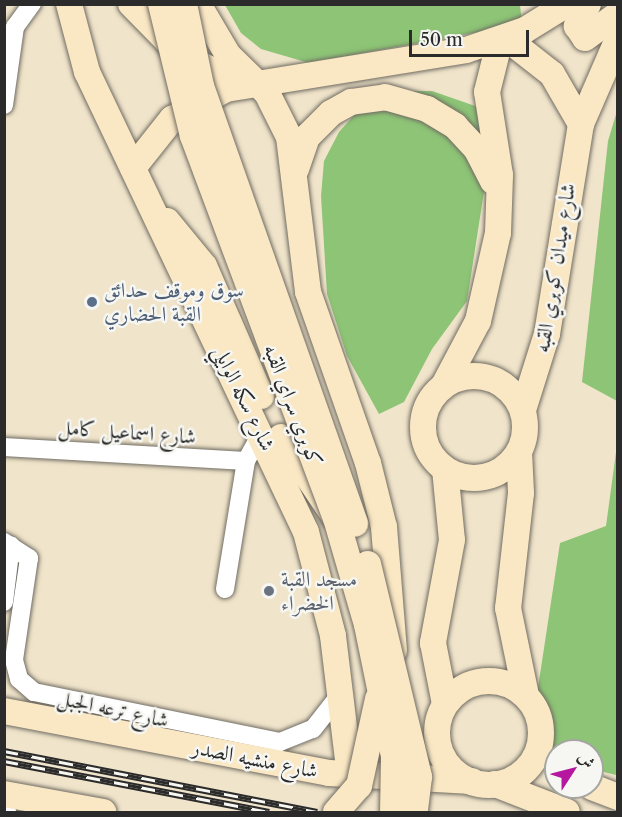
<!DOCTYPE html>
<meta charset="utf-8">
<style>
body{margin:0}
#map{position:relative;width:622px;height:817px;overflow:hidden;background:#f0e4ca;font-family:"Libre Caslon Text",Amiri,serif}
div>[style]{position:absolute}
.green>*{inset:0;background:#8dc476}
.roads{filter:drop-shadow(0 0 2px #706c63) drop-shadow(0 0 2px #706c63)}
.minor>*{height:18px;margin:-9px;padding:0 9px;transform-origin:9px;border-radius:9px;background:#fff}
.tertiary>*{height:22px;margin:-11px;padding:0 11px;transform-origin:11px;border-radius:11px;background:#fff}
.secondary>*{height:26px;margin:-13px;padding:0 13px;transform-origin:13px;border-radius:13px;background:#fae7c3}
.secondary>.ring{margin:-13px;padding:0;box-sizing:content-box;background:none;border:26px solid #fae7c3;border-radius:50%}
.rail>*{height:7px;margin-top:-3.5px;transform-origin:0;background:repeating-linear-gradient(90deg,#f6f6f2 0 14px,#2b2b2b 0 28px);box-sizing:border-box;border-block:2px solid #2b2b2b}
.bridges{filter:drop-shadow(0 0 2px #706c63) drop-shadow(0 0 2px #706c63)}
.secondary-bridge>*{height:26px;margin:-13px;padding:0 13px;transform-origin:13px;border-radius:13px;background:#fae7c3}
.dots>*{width:16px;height:16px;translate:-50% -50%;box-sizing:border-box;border:3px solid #f6f6f2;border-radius:50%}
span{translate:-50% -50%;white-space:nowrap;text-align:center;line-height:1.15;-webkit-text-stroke:5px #f6f6f2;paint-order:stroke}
.street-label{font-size:21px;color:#2b2b2b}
.service-label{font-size:21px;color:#4e5e75}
.left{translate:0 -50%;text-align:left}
.worship-label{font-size:21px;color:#5b616d}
.frame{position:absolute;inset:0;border:6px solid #2b2b2b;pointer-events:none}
.north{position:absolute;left:544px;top:739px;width:60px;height:60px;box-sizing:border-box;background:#f6f6f2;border:2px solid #a5a5a2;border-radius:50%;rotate:54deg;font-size:16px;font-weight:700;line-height:24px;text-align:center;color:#2b2b2b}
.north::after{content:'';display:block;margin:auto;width:21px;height:27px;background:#b5179e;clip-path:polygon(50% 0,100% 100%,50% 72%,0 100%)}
.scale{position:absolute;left:409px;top:30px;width:120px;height:27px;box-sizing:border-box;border:3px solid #2b2b2b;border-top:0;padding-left:8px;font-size:18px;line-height:21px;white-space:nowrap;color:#2b2b2b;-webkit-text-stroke:4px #f6f6f2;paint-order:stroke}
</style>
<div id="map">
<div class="green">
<i style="clip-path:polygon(225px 5px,520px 5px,522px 24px,309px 63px,261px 49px,241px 33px)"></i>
<i style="clip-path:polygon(404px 91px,432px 91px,478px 107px,492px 140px,467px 301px,432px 349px,404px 402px,379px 414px,347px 356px,327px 294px,321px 196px,324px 161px,339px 132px,356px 113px)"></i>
<i style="clip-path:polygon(617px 111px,617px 401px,582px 382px,608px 141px)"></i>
<i style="clip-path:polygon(617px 445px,618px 764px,616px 775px,592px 769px,592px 751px,556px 751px,556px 761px,534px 714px,560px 543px,606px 526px)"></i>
</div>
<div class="roads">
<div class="minor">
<i style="left:4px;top:105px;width:79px;rotate:-82deg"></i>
<i style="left:15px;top:27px;width:29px;rotate:-54deg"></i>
<i style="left:4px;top:447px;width:242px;rotate:3.3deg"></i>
<i style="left:4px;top:542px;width:30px;rotate:33deg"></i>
<i style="left:29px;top:558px;width:103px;rotate:98.4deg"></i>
<i style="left:14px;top:660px;width:20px;rotate:75deg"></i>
<i style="left:19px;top:679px;width:20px;rotate:41deg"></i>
<i style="left:34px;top:692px;width:251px;rotate:11.5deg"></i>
<i style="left:280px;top:742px;width:35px;rotate:-22deg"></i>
<i style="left:313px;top:729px;width:47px;rotate:-51.9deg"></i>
<i style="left:225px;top:589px;width:130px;rotate:-80.7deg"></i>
<i style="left:246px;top:461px;width:31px;rotate:-61deg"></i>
<i style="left:4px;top:602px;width:57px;rotate:-83deg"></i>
</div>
<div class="tertiary">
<i style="left:4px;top:812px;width:1px"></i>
</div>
<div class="secondary">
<i style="left:69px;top:4px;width:70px;rotate:75.2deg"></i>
<i style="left:87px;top:72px;width:509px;rotate:64.54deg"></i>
<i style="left:306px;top:532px;width:107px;rotate:75.4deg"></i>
<i style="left:333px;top:636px;width:141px;rotate:83.1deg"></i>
<i style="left:131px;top:4px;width:70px;rotate:45.6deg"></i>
<i style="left:180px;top:54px;width:33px;rotate:27deg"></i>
<i style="left:209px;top:69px;width:44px;rotate:14.3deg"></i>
<i style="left:198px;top:4px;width:59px;rotate:59.5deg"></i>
<i style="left:228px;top:55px;width:54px;rotate:44.3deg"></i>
<i style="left:267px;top:93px;width:49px;rotate:63.4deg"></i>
<i style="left:289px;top:137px;width:156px;rotate:83deg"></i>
<i style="left:308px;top:292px;width:181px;rotate:70.7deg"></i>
<i style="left:368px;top:463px;width:66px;rotate:76deg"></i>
<i style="left:384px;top:527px;width:124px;rotate:85.4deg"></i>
<i style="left:588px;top:4px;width:25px;rotate:117deg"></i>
<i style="left:577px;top:26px;width:14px;rotate:56deg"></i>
<i style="left:585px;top:38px;width:41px;rotate:-36deg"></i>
<i style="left:506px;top:38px;width:58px;rotate:38deg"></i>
<i style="left:552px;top:74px;width:58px;rotate:59.9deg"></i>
<i style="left:133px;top:168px;width:63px;rotate:-51.5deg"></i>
<i style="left:172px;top:119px;width:62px;rotate:-29.1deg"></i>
<i style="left:226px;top:89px;width:243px;rotate:-9.2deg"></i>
<i style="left:466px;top:50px;width:62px;rotate:-18.7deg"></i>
<i style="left:525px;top:30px;width:49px;rotate:-31.8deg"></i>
<i style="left:296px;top:169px;width:34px;rotate:-71deg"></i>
<i style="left:307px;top:137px;width:34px;rotate:-45deg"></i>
<i style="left:331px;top:113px;width:23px;rotate:-29deg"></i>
<i style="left:351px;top:102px;width:34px;rotate:-8deg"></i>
<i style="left:385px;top:97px;width:44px;rotate:15.9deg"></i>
<i style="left:427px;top:109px;width:33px;rotate:31deg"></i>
<i style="left:455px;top:126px;width:33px;rotate:47deg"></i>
<i style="left:477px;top:150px;width:35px;rotate:63deg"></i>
<i style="left:167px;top:221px;width:58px;rotate:50.6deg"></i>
<i style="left:204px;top:266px;width:142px;rotate:66.3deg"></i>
<i class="ring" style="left:423px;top:376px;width:76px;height:76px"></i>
<i style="left:444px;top:385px;width:72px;rotate:-62deg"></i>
<i style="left:478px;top:321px;width:90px;rotate:-77.2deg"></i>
<i style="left:498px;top:233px;width:58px;rotate:-88deg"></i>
<i style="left:500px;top:175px;width:84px;rotate:-98.9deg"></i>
<i style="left:487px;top:92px;width:54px;rotate:-76deg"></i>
<i style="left:523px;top:410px;width:80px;rotate:-72.5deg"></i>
<i style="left:547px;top:334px;width:213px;rotate:-80.8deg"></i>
<i style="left:581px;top:124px;width:93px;rotate:-66.5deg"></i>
<i style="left:281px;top:437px;width:95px;rotate:56.1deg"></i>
<i style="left:519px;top:452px;width:41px;rotate:87.2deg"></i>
<i style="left:521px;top:493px;width:116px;rotate:96.4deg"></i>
<i style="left:508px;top:608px;width:90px;rotate:78.4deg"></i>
<i style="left:445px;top:469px;width:71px;rotate:84.4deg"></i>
<i style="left:452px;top:540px;width:105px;rotate:100.5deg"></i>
<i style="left:433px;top:643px;width:62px;rotate:78.9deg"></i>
<i class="ring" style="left:437px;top:681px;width:78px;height:78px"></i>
<i style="left:4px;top:711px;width:331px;rotate:10.8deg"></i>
<i style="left:329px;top:773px;width:143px;rotate:3.2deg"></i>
<i style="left:495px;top:784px;width:77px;rotate:21.3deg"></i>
<i style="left:592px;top:787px;width:28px;rotate:21deg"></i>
<i style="left:4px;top:794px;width:101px;rotate:10.3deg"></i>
</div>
</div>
<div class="rail">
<i style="left:4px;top:751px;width:319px;rotate:11deg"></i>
<i style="left:4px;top:761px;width:270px;rotate:10.9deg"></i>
</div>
<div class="bridges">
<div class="secondary-bridge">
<i style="left:161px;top:4px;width:136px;rotate:76.4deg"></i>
<i style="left:193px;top:136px;width:408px;rotate:69.5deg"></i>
<i style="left:336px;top:518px;width:111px;rotate:73.8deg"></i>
<i style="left:367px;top:625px;width:135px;rotate:78.4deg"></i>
<i style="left:394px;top:757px;width:55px;rotate:91deg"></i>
<i style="left:184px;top:4px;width:84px;rotate:78.3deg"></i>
<i style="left:201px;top:86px;width:464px;rotate:70.6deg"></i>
<i style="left:368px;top:564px;width:219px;rotate:76.5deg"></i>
<i style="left:419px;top:777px;width:35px;rotate:97deg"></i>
<i style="left:336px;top:812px;width:35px;rotate:-49deg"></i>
<i style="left:359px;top:786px;width:89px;rotate:-77.7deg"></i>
</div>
</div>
<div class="dots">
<i style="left:92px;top:302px;background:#5c6f8a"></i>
<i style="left:269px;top:591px;background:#6b7280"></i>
</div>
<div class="street-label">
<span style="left:555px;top:268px;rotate:-81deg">شارع ميدان كوبري القبه</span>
<span style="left:244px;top:398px;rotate:64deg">شارع سكه الوايلي</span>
<span style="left:293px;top:405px;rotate:69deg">كوبري سراي القبه</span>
<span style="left:127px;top:432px;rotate:4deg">شارع اسماعيل كامل</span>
<span style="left:113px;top:709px;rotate:12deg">شارع ترعه الجبل</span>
<span style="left:255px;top:759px;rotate:11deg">شارع منشيه الصدر</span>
</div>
<div class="service-label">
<span class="left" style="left:104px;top:302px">سوق وموقف حدائق<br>القبة الحضاري</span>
</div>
<div class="worship-label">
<span class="left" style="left:281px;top:591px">مسجد القبة<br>الخضراء</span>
</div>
<div class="frame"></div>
<div class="north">ش</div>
<div class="scale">50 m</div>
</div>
